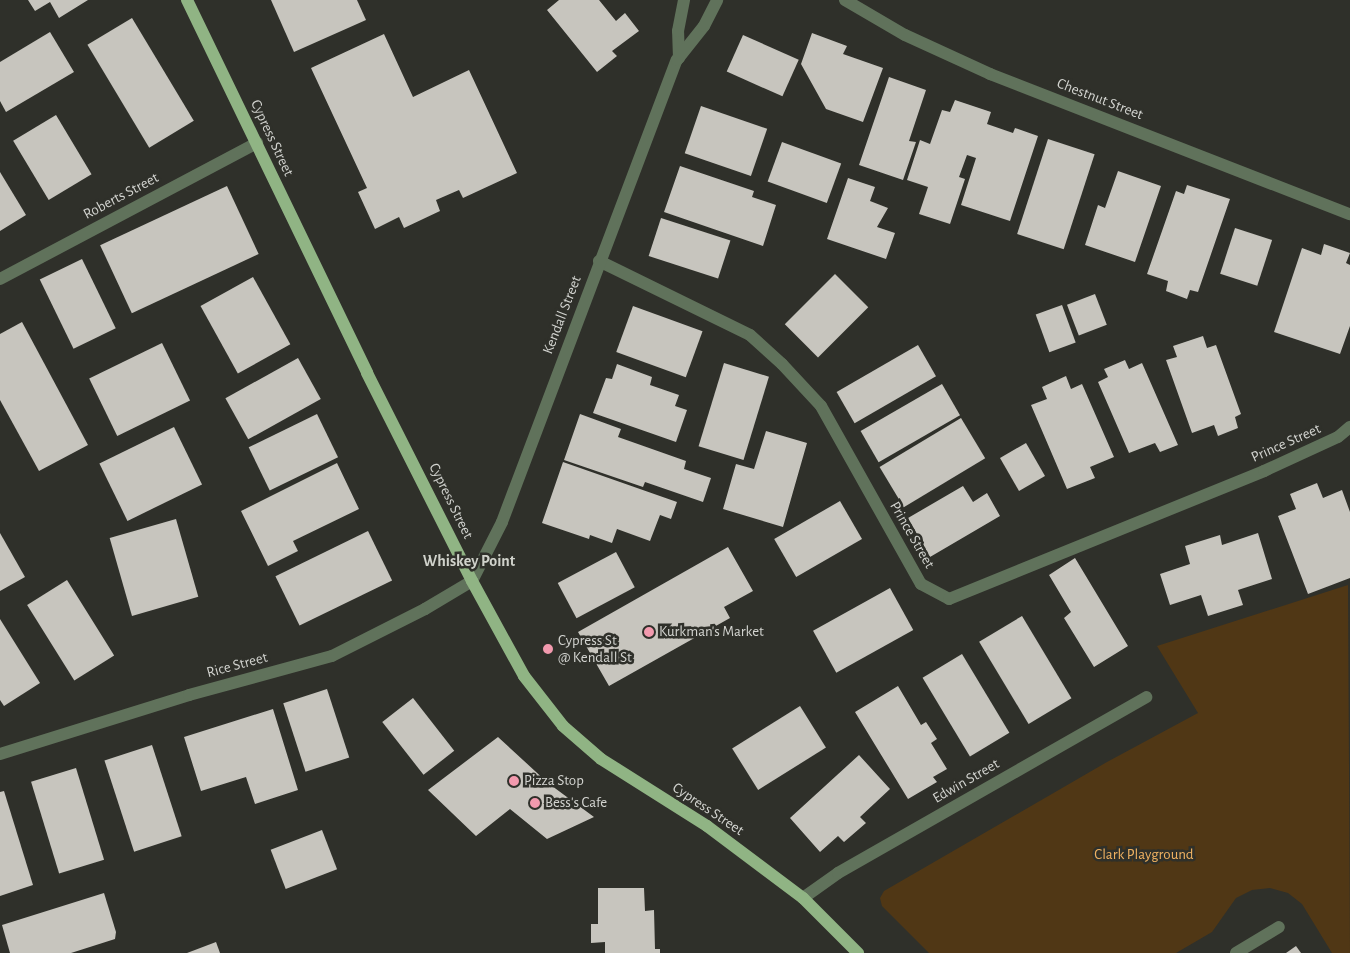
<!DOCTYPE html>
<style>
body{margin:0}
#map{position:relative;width:1350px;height:953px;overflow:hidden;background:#2f302a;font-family:"Alegreya Sans",sans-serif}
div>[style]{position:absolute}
.green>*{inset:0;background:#503715}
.building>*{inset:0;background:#c7c5be;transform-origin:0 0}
.minor>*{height:12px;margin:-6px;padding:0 6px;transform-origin:6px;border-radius:6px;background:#60725b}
.major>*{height:12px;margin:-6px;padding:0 6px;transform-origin:6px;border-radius:6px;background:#90b484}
.dots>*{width:14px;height:14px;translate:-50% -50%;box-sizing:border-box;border:2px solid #2f302a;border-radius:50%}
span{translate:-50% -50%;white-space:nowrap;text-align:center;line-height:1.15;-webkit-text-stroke:5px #2f302a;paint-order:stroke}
.street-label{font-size:15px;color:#d3d4d0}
.poi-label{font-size:15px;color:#d3d4d0}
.left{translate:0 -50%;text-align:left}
.park-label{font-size:15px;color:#f0b261}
.neighbourhood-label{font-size:16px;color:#d0d2cb;font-weight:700}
</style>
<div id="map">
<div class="green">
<i style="clip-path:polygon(1348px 585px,1350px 953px,1332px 953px,1302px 904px,1288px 893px,1270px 888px,1252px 890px,1236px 898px,1212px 932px,1176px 953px,929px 953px,882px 906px,880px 898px,884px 891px,1107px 762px,1198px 713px,1157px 646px)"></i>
</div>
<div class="building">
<i style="clip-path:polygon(28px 0,88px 0,59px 18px,50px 2px,35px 11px)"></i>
<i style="clip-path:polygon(271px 0,357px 0,366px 20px,294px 52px)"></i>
<i style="clip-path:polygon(559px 0,599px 0,616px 21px,625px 13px,639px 31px,612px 51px,617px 56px,597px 72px,547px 10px)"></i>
<i style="left:132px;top:18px;width:120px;height:52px;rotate:59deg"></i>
<i style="clip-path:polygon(50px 32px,74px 72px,6px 112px,0 101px,0 62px)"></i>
<i style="clip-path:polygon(812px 33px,847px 46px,843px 54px,883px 68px,863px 122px,826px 109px,801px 64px)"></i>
<i style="clip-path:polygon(384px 34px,413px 97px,469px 70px,517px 173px,463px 198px,459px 190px,436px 200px,440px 211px,404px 228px,399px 217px,375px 229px,358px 192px,367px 188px,311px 68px)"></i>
<i style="left:743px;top:35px;width:61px;height:40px;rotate:24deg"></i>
<i style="clip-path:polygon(889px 77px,926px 90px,909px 141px,916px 142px,903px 180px,859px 165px)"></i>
<i style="clip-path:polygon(955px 100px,991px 112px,987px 124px,1013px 133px,1015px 128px,1038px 136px,1010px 221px,961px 205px,976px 158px,967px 155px,959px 177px,965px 179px,950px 224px,919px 214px,928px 187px,907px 180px,920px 140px,930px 144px,942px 110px,950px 112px)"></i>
<i style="left:701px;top:106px;width:70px;height:50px;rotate:19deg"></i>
<i style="left:56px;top:115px;width:69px;height:50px;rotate:59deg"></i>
<i style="left:1048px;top:139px;width:49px;height:100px;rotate:18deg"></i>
<i style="left:782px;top:142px;width:63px;height:42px;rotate:20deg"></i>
<i style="clip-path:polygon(680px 166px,754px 191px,752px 197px,776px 205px,763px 246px,664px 212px)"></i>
<i style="clip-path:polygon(1118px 171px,1161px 186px,1135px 262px,1085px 245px,1098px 205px,1105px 208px)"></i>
<i style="clip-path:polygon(0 172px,26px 215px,0 231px)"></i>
<i style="clip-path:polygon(848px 178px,875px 187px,870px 201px,888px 208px,877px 227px,895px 233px,886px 259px,827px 239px)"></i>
<i style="clip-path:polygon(1187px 185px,1230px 199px,1198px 292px,1190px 290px,1187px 299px,1166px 291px,1168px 281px,1147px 274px,1176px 191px,1184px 194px)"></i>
<i style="left:227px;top:186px;width:75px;height:140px;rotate:65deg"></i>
<i style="left:661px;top:218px;width:73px;height:40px;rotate:18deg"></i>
<i style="left:1235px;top:228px;width:39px;height:48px;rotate:18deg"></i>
<i style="clip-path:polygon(1324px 244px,1350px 253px,1346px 263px,1350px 265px,1350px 326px,1340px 354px,1274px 332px,1302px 248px,1321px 255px)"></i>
<i style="left:82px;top:259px;width:77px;height:47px;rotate:64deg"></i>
<i style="left:835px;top:274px;width:47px;height:71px;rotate:45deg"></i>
<i style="left:253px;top:277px;width:77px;height:60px;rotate:61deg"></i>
<i style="left:1095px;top:294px;width:33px;height:30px;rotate:69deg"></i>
<i style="left:1062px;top:305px;width:40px;height:28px;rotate:70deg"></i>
<i style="left:633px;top:306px;width:74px;height:49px;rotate:20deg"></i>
<i style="clip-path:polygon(22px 322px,88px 445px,39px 471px,0 400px,0 334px)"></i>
<i style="clip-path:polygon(1203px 336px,1207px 348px,1216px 345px,1241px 414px,1235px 417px,1238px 428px,1218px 436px,1214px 425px,1192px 433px,1166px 360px,1177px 357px,1173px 346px)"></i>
<i style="left:162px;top:343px;width:64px;height:81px;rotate:64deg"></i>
<i style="left:918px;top:345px;width:36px;height:94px;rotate:60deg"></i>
<i style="left:298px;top:358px;width:47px;height:83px;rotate:61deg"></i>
<i style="clip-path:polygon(1125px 360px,1129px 369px,1142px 363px,1178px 445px,1160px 452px,1155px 443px,1129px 453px,1098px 382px,1108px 377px,1104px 369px)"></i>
<i style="left:724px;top:363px;width:47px;height:87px;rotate:17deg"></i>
<i style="clip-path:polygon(617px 364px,652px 377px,650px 385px,679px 395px,675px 406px,687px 410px,676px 442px,593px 413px,606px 378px,612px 379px)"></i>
<i style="clip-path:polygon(1066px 376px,1071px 389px,1082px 384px,1114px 457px,1090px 467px,1095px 478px,1067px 489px,1031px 405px,1047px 399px,1042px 387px)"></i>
<i style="left:942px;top:384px;width:36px;height:94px;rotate:60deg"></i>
<i style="left:317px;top:414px;width:48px;height:76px;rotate:64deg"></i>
<i style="clip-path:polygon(580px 414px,621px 429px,618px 437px,686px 461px,684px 469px,711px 478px,703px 502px,645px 482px,643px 487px,564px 460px)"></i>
<i style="left:961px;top:418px;width:47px;height:95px;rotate:59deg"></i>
<i style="left:174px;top:427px;width:64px;height:83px;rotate:64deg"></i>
<i style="clip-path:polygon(766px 431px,807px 443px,783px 527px,723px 509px,736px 464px,754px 469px)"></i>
<i style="left:1026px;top:443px;width:38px;height:30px;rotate:60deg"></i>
<i style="clip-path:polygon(563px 462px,677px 502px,671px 519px,660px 515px,650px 541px,617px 529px,612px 543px,590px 535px,589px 539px,542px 523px)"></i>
<i style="clip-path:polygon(337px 463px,359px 509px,293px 541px,298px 551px,268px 566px,241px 511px)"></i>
<i style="clip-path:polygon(1317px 483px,1323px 498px,1342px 490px,1350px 512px,1350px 578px,1308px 594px,1278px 516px,1296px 509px,1290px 494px)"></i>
<i style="clip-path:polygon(963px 486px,973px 502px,987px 493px,1000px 516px,930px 557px,908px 518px)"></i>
<i style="left:840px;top:501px;width:44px;height:76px;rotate:60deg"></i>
<i style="left:176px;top:519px;width:81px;height:69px;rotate:74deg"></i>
<i style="left:368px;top:531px;width:55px;height:103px;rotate:64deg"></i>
<i style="clip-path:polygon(0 533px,25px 577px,0 591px)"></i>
<i style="clip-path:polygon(1258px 533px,1272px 579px,1238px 590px,1243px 605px,1208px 616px,1201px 595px,1170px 605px,1160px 574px,1190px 564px,1185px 546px,1220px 535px,1222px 545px)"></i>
<i style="clip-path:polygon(728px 547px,753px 591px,724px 607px,730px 618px,609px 686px,578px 632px)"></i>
<i style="left:616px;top:552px;width:40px;height:66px;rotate:62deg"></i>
<i style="clip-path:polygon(1075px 558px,1128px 646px,1094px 667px,1064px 618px,1071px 612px,1049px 575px)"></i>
<i style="left:67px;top:580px;width:89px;height:47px;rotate:58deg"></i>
<i style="left:890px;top:588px;width:48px;height:88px;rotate:61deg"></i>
<i style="left:1022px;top:616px;width:96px;height:50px;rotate:59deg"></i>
<i style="clip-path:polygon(0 619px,40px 683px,4px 706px,0 700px)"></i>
<i style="left:962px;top:654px;width:92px;height:46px;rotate:59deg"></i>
<i style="clip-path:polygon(898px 686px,921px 725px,926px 722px,937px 739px,931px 743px,947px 769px,933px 777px,937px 782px,908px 799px,855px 712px)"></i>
<i style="left:327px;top:689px;width:72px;height:46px;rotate:72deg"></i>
<i style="left:413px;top:698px;width:67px;height:39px;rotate:52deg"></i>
<i style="left:800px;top:706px;width:49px;height:80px;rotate:58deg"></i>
<i style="clip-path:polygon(273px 709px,298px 790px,255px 804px,246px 777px,201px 791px,184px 737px)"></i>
<i style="clip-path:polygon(498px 737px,548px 783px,594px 817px,547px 839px,510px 809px,476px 836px,428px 790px)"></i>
<i style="left:152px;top:745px;width:96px;height:50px;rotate:72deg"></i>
<i style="clip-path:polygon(859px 755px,890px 789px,860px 817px,866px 823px,844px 842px,838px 836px,820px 852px,790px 818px)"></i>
<i style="left:76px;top:768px;width:96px;height:47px;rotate:73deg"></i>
<i style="clip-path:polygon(4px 791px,33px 885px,0 896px,0 792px)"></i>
<i style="left:322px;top:830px;width:42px;height:55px;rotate:69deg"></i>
<i style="clip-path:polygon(598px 888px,644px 888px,645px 911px,654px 910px,655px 949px,660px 949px,660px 953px,605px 953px,605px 942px,591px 943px,591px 924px,598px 924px)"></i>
<i style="clip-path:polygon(104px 893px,116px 932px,115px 939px,71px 953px,10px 953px,2px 925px)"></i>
<i style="clip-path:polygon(216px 942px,220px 953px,187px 953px)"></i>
<i style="clip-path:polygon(1296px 946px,1301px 953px,1286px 953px)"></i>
</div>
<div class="minor">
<i style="left:845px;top:0;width:69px;rotate:30.3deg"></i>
<i style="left:905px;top:35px;width:94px;rotate:24.6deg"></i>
<i style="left:990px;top:74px;width:386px;rotate:21.3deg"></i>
<i style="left:679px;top:58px;width:27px;rotate:-92deg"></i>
<i style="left:678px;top:31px;width:32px;rotate:-79deg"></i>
<i style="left:599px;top:261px;width:168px;rotate:26.1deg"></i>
<i style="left:750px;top:335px;width:43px;rotate:42.2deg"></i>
<i style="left:782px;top:364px;width:57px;rotate:47.1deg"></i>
<i style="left:821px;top:406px;width:204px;rotate:60.7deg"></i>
<i style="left:921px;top:584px;width:32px;rotate:28deg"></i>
<i style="left:949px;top:599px;width:340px;rotate:-22.1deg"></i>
<i style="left:1264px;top:471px;width:81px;rotate:-24.7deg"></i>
<i style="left:1338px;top:437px;width:16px;rotate:-40deg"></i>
<i style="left:0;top:279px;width:291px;rotate:-27.9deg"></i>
<i style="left:0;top:754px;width:198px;rotate:-17.3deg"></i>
<i style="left:189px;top:695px;width:148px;rotate:-15.3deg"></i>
<i style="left:332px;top:656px;width:104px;rotate:-26.8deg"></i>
<i style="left:425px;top:609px;width:55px;rotate:-30.8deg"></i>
<i style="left:472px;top:581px;width:66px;rotate:-63deg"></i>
<i style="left:502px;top:522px;width:494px;rotate:-69.3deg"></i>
<i style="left:677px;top:60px;width:43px;rotate:-51.5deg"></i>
<i style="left:704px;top:26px;width:29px;rotate:-63deg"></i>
<i style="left:803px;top:898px;width:43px;rotate:-35.5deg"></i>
<i style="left:838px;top:873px;width:355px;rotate:-29.7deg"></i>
<i style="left:1236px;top:953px;width:50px;rotate:-31.2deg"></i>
</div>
<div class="major">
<i style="left:187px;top:0;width:414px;rotate:64.2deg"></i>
<i style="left:367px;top:373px;width:233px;rotate:63.2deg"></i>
<i style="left:472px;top:581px;width:108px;rotate:61.3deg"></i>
<i style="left:524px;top:676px;width:63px;rotate:52deg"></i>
<i style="left:563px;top:726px;width:50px;rotate:41deg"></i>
<i style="left:601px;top:759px;width:125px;rotate:32.3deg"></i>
<i style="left:707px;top:826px;width:120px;rotate:36.9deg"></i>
<i style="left:803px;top:898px;width:78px;rotate:45deg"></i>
</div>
<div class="dots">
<i style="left:649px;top:632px;background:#f29aae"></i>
<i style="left:548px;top:649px;background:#f29aae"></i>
<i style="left:514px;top:781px;background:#f29aae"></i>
<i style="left:535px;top:803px;background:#f29aae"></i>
</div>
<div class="street-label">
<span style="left:1100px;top:99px;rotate:21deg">Chestnut Street</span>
<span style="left:272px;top:138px;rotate:65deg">Cypress Street</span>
<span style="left:121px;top:196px;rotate:-28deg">Roberts Street</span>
<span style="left:562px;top:315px;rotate:-69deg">Kendall Street</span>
<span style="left:1286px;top:443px;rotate:-24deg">Prince Street</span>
<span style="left:451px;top:501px;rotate:64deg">Cypress Street</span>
<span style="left:912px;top:535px;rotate:60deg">Prince Street</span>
<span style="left:237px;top:665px;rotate:-15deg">Rice Street</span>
<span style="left:966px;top:781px;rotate:-30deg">Edwin Street</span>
<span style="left:708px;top:809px;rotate:34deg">Cypress Street</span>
</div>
<div class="poi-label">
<span class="left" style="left:659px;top:632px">Kurkman's Market</span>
<span class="left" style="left:558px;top:649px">Cypress St<br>@ Kendall St</span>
<span class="left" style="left:524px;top:781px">Pizza Stop</span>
<span class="left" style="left:545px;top:803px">Bess's Cafe</span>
</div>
<div class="park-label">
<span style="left:1144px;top:855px">Clark Playground</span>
</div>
<div class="neighbourhood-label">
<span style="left:469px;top:561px">Whiskey Point</span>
</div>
</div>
